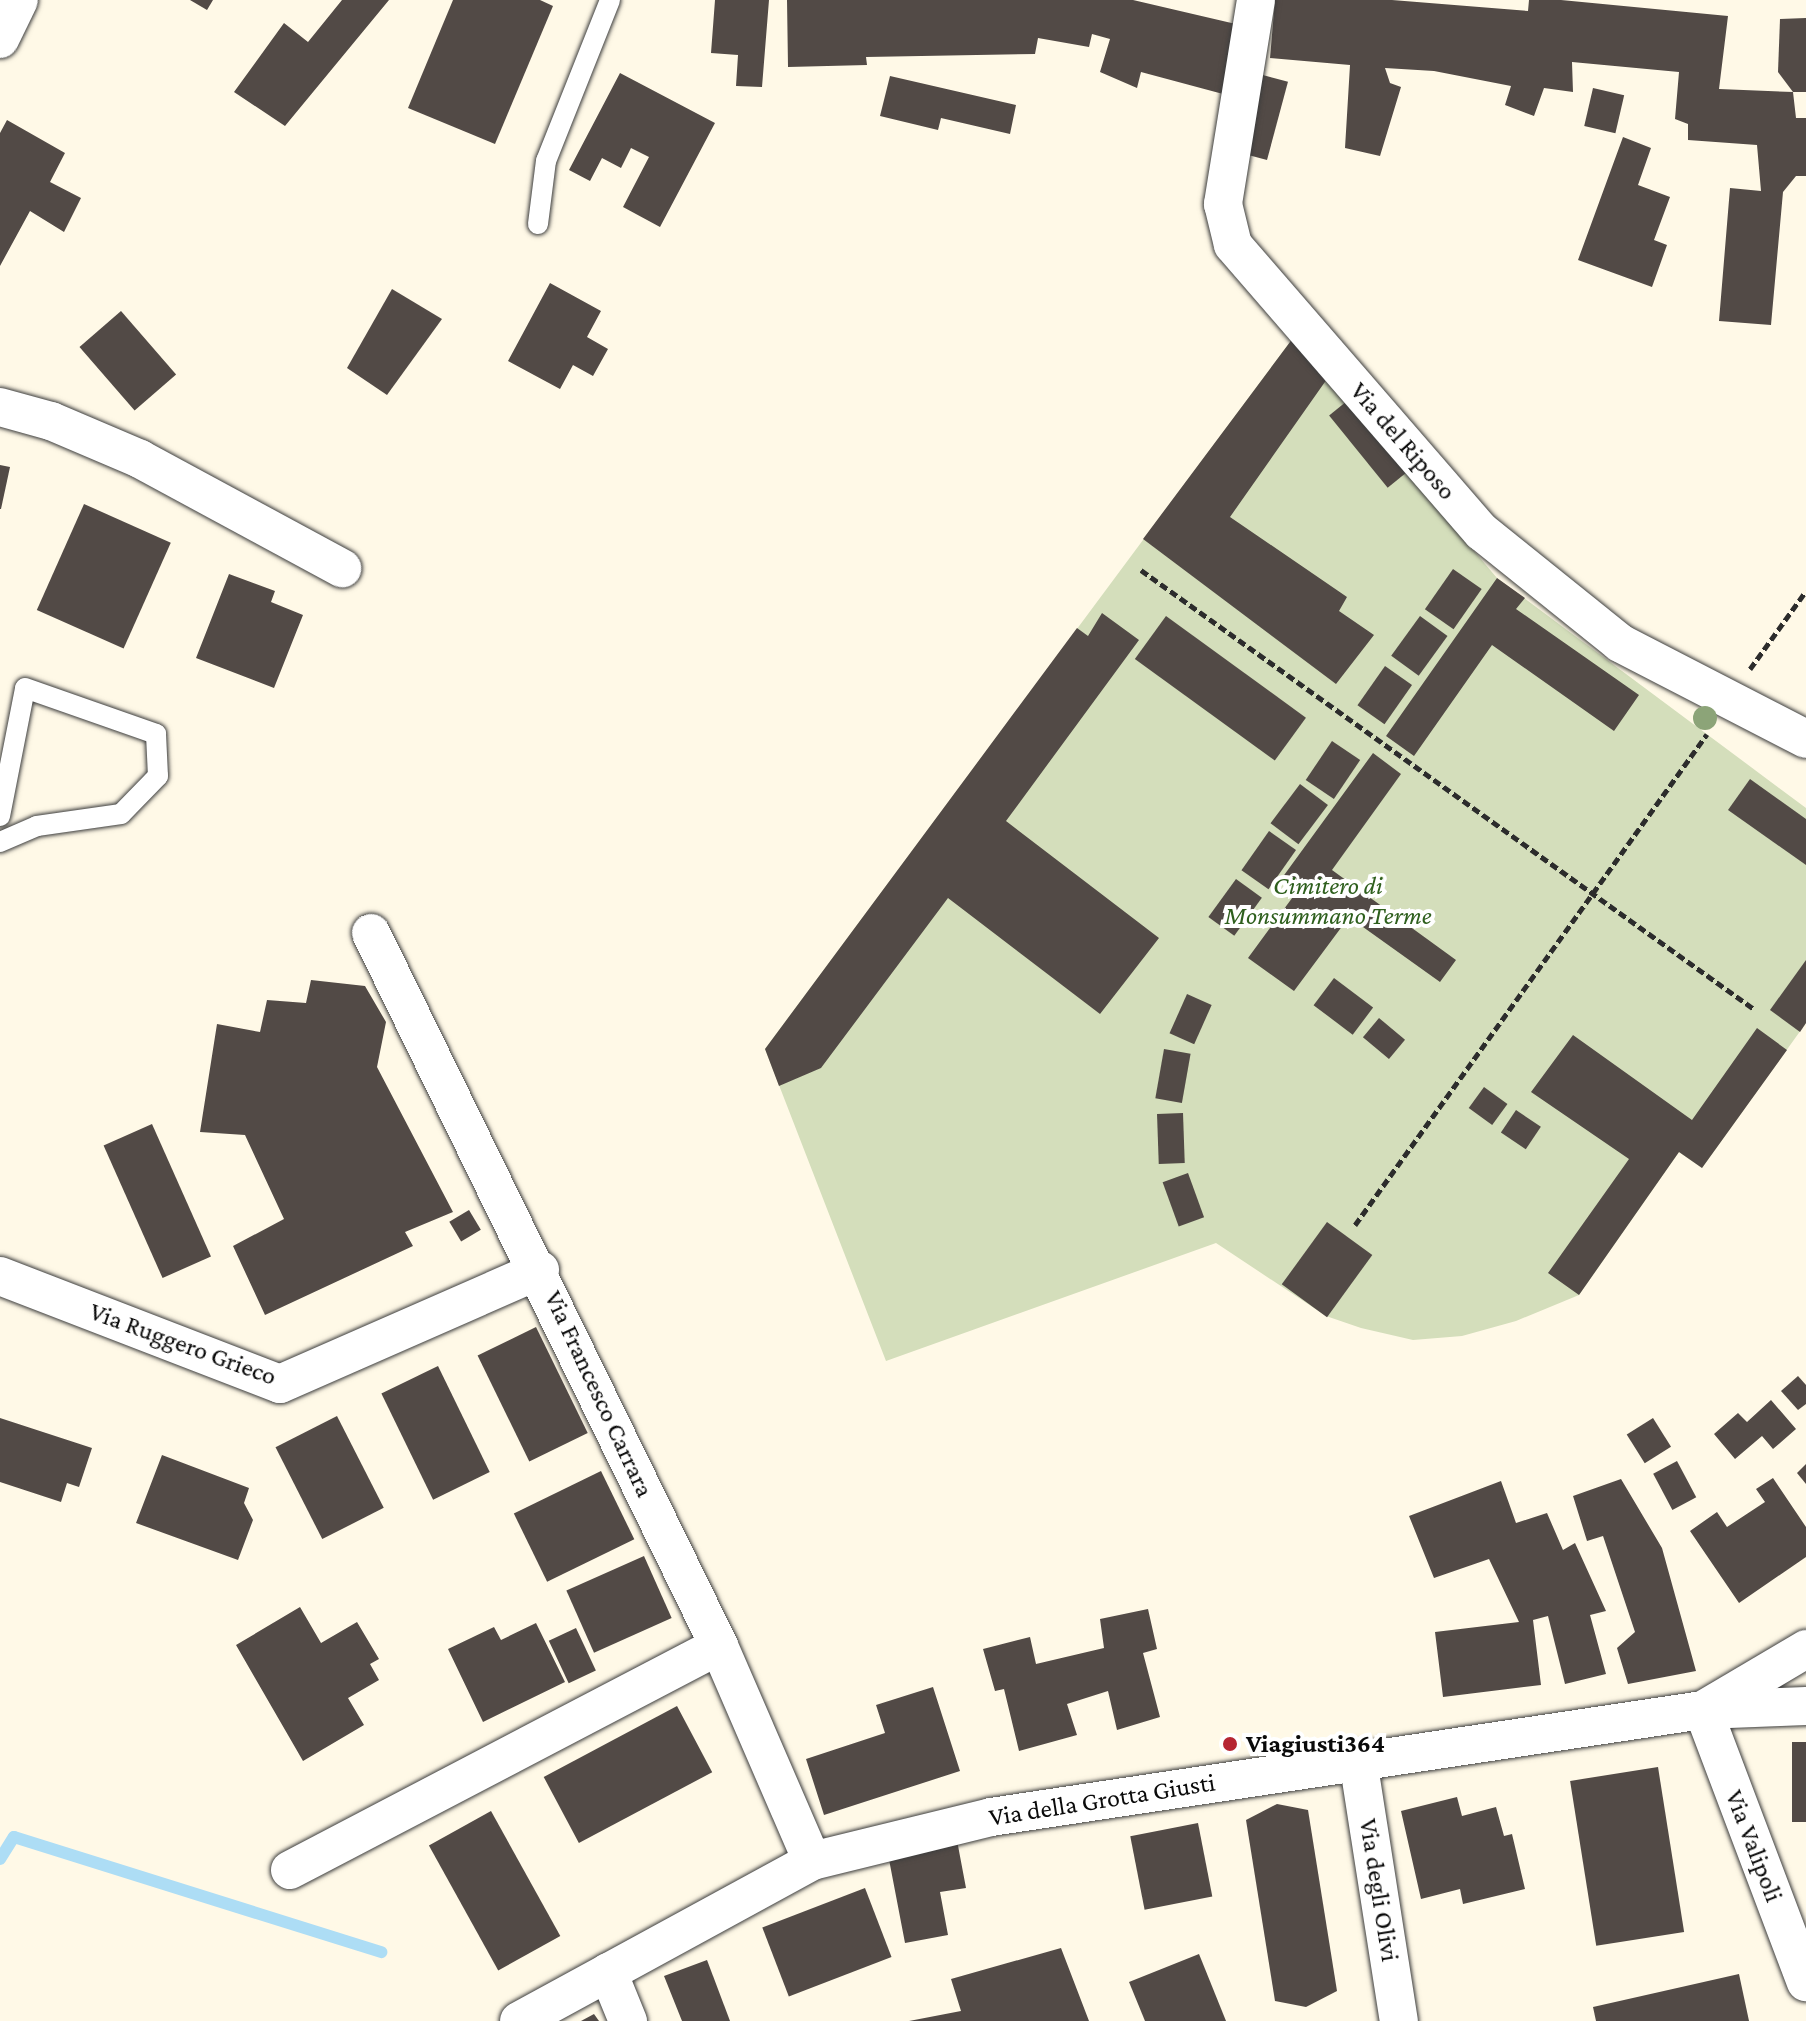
<!DOCTYPE html>
<style>
body{margin:0}
#map{position:relative;width:1806px;height:2021px;overflow:hidden;background:#fff9e7;font-family:"Crimson Pro",serif}
div>[style]{position:absolute}
.cemetery>*{inset:0;background:#d4debb}
.stream>*{height:12px;margin:-6px;padding:0 6px;transform-origin:6px;border-radius:6px;background:#adddf5}
.building>*{inset:0;background:#524a46;transform-origin:0 0}
.path>*{height:5px;margin-top:-2.5px;transform-origin:0;background:repeating-linear-gradient(90deg,#2c2c2c 0 8px,transparent 0 12px)}
.roads{filter:drop-shadow(0 0 2px #3d3d3d) drop-shadow(0 0 2px #3d3d3d)}
.service>*{height:20px;margin:-10px;padding:0 10px;transform-origin:10px;border-radius:10px;background:#fff}
.minor>*{height:38px;margin:-19px;padding:0 19px;transform-origin:19px;border-radius:19px;background:#fff}
.trees>*{width:24px;height:24px;margin:-12px;border-radius:50%;background:#8ca478}
.dots>*{width:22px;height:22px;translate:-50% -50%;box-sizing:border-box;border:4px solid #fff;border-radius:50%}
span{translate:-50% -50%;white-space:nowrap;text-align:center;line-height:1.15;-webkit-text-stroke:8px #fff;paint-order:stroke}
.street-label{font-size:26px;color:#0a0a0a}
.park-label{font-size:26px;color:#2e5f1d;font-style:italic}
.poi-label{font-size:26px;color:#0a0a0a;font-weight:700}
.left{translate:0 -50%;text-align:left}
</style>
<div id="map">
<div class="cemetery">
<i style="clip-path:polygon(1293px 338px,1497px 578px,1806px 808px,1806px 1023px,1702px 1168px,1679px 1152px,1579px 1295px,1516px 1321px,1462px 1336px,1413px 1340px,1361px 1328px,1326px 1316px,1216px 1243px,886px 1361px,765px 1049px)"></i>
</div>
<div class="stream">
<i style="left:0;top:1859px;width:26px;rotate:-58deg"></i>
<i style="left:14px;top:1837px;width:385px;rotate:17.4deg"></i>
</div>
<div class="building">
<i style="clip-path:polygon(190px 0,213px 0,207px 10px)"></i>
<i style="clip-path:polygon(342px 0,389px 0,285px 126px,234px 92px,284px 23px,308px 42px)"></i>
<i style="clip-path:polygon(453px 0,540px 0,553px 6px,495px 144px,408px 108px)"></i>
<i style="clip-path:polygon(715px 0,769px 0,762px 87px,736px 86px,738px 55px,711px 53px)"></i>
<i style="clip-path:polygon(787px 0,1133px 0,1240px 25px,1223px 94px,1141px 72px,1137px 88px,1100px 72px,1110px 39px,1092px 34px,1089px 47px,1038px 38px,1035px 54px,866px 57px,867px 65px,788px 67px)"></i>
<i style="clip-path:polygon(1275px 0,1392px 0,1528px 11px,1529px 0,1561px 0,1728px 16px,1719px 89px,1793px 92px,1796px 118px,1806px 118px,1806px 176px,1796px 176px,1783px 192px,1771px 325px,1719px 321px,1730px 188px,1761px 191px,1757px 145px,1688px 140px,1688px 124px,1675px 119px,1679px 72px,1572px 62px,1573px 92px,1544px 88px,1534px 116px,1505px 105px,1511px 86px,1434px 71px,1385px 68px,1390px 83px,1401px 87px,1380px 156px,1345px 148px,1350px 65px,1270px 58px)"></i>
<i style="clip-path:polygon(1806px 18px,1806px 92px,1793px 92px,1778px 72px,1780px 19px)"></i>
<i style="clip-path:polygon(620px 73px,715px 123px,660px 227px,623px 207px,649px 157px,631px 148px,621px 168px,602px 158px,590px 181px,569px 170px)"></i>
<i style="left:1259px;top:74px;width:30px;height:81px;rotate:15deg"></i>
<i style="clip-path:polygon(890px 76px,1016px 105px,1010px 134px,941px 118px,938px 130px,880px 116px)"></i>
<i style="left:1593px;top:88px;width:32px;height:39px;rotate:13deg"></i>
<i style="clip-path:polygon(7px 120px,65px 153px,50px 182px,81px 198px,64px 232px,30px 211px,0 266px,0 133px)"></i>
<i style="clip-path:polygon(1623px 137px,1651px 148px,1638px 185px,1670px 197px,1654px 240px,1667px 245px,1652px 287px,1578px 260px)"></i>
<i style="clip-path:polygon(550px 283px,601px 311px,587px 337px,608px 349px,593px 376px,573px 365px,560px 389px,508px 361px)"></i>
<i style="clip-path:polygon(392px 289px,442px 319px,387px 395px,347px 368px)"></i>
<i style="left:121px;top:311px;width:84px;height:55px;rotate:49deg"></i>
<i style="clip-path:polygon(1293px 338px,1327px 379px,1230px 517px,1347px 597px,1339px 611px,1374px 635px,1336px 684px,1143px 539px)"></i>
<i style="left:1347px;top:401px;width:93px;height:23px;rotate:51deg"></i>
<i style="clip-path:polygon(0 465px,10px 467px,1px 509px,0 509px)"></i>
<i style="left:84px;top:504px;width:95px;height:116px;rotate:24deg"></i>
<i style="left:1453px;top:569px;width:35px;height:49px;rotate:35deg"></i>
<i style="clip-path:polygon(229px 574px,275px 591px,271px 602px,303px 615px,274px 688px,196px 658px)"></i>
<i style="clip-path:polygon(1497px 578px,1525px 598px,1516px 609px,1639px 695px,1614px 731px,1492px 645px,1414px 756px,1386px 736px)"></i>
<i style="clip-path:polygon(1102px 613px,1139px 640px,1006px 821px,1159px 938px,1100px 1014px,948px 898px,821px 1068px,779px 1086px,765px 1049px,1077px 628px,1088px 636px)"></i>
<i style="left:1166px;top:616px;width:173px;height:53px;rotate:36deg"></i>
<i style="left:1420px;top:616px;width:34px;height:49px;rotate:36deg"></i>
<i style="left:1385px;top:666px;width:33px;height:48px;rotate:35deg"></i>
<i style="left:1332px;top:741px;width:34px;height:47px;rotate:34deg"></i>
<i style="clip-path:polygon(1373px 753px,1401px 774px,1332px 870px,1456px 960px,1440px 982px,1349px 917px,1294px 991px,1248px 958px,1298px 890px,1282px 878px)"></i>
<i style="clip-path:polygon(1750px 779px,1806px 819px,1806px 865px,1728px 810px)"></i>
<i style="left:1300px;top:784px;width:35px;height:49px;rotate:37deg"></i>
<i style="left:1269px;top:831px;width:33px;height:48px;rotate:35deg"></i>
<i style="left:1236px;top:879px;width:32px;height:47px;rotate:36deg"></i>
<i style="clip-path:polygon(1806px 960px,1806px 1023px,1800px 1032px,1770px 1010px)"></i>
<i style="left:1334px;top:978px;width:49px;height:34px;rotate:37deg"></i>
<i style="clip-path:polygon(311px 980px,365px 986px,386px 1022px,377px 1067px,453px 1212px,405px 1232px,413px 1246px,265px 1315px,233px 1246px,284px 1219px,245px 1135px,200px 1132px,217px 1024px,260px 1032px,267px 1000px,306px 1003px)"></i>
<i style="left:1187px;top:994px;width:27px;height:43px;rotate:24deg"></i>
<i style="left:1379px;top:1018px;width:34px;height:25px;rotate:40deg"></i>
<i style="clip-path:polygon(1757px 1028px,1787px 1050px,1702px 1168px,1679px 1152px,1579px 1295px,1548px 1273px,1629px 1159px,1531px 1092px,1573px 1035px,1692px 1120px)"></i>
<i style="left:1164px;top:1049px;width:27px;height:50px;rotate:10deg"></i>
<i style="left:1484px;top:1087px;width:29px;height:26px;rotate:36deg"></i>
<i style="left:1516px;top:1110px;width:30px;height:27px;rotate:34deg"></i>
<i style="left:1183px;top:1113px;width:50px;height:26px;rotate:88deg"></i>
<i style="left:152px;top:1124px;width:145px;height:53px;rotate:66deg"></i>
<i style="left:1188px;top:1173px;width:47px;height:27px;rotate:70deg"></i>
<i style="left:469px;top:1210px;width:23px;height:23px;rotate:59deg"></i>
<i style="left:1327px;top:1222px;width:56px;height:77px;rotate:36deg"></i>
<i style="left:536px;top:1327px;width:118px;height:65px;rotate:64deg"></i>
<i style="left:438px;top:1366px;width:118px;height:63px;rotate:64deg"></i>
<i style="clip-path:polygon(1798px 1376px,1806px 1385px,1806px 1404px,1798px 1410px,1781px 1391px)"></i>
<i style="clip-path:polygon(1771px 1400px,1796px 1429px,1773px 1449px,1762px 1436px,1735px 1459px,1714px 1434px,1738px 1413px,1747px 1422px)"></i>
<i style="left:337px;top:1416px;width:103px;height:69px;rotate:63deg"></i>
<i style="clip-path:polygon(0 1418px,92px 1448px,79px 1487px,67px 1483px,61px 1502px,0 1482px)"></i>
<i style="left:1653px;top:1418px;width:34px;height:31px;rotate:58deg"></i>
<i style="clip-path:polygon(162px 1455px,249px 1488px,244px 1503px,253px 1520px,238px 1560px,136px 1523px)"></i>
<i style="left:1677px;top:1461px;width:41px;height:27px;rotate:62deg"></i>
<i style="clip-path:polygon(1806px 1464px,1806px 1484px,1797px 1473px)"></i>
<i style="left:601px;top:1471px;width:76px;height:97px;rotate:64deg"></i>
<i style="clip-path:polygon(1773px 1478px,1806px 1527px,1806px 1557px,1739px 1603px,1690px 1531px,1717px 1512px,1727px 1527px,1765px 1502px,1756px 1489px)"></i>
<i style="clip-path:polygon(1621px 1479px,1662px 1548px,1696px 1671px,1628px 1684px,1617px 1648px,1635px 1632px,1603px 1536px,1587px 1541px,1573px 1496px)"></i>
<i style="clip-path:polygon(1501px 1481px,1516px 1523px,1547px 1513px,1563px 1550px,1575px 1543px,1606px 1611px,1590px 1615px,1606px 1674px,1565px 1684px,1548px 1616px,1533px 1620px,1541px 1685px,1443px 1697px,1435px 1632px,1519px 1622px,1489px 1559px,1434px 1578px,1409px 1516px)"></i>
<i style="left:644px;top:1556px;width:68px;height:85px;rotate:66deg"></i>
<i style="clip-path:polygon(300px 1607px,321px 1643px,357px 1622px,379px 1659px,370px 1664px,379px 1680px,348px 1698px,364px 1725px,303px 1761px,236px 1645px)"></i>
<i style="clip-path:polygon(1148px 1609px,1157px 1649px,1143px 1653px,1160px 1717px,1117px 1730px,1108px 1691px,1067px 1704px,1077px 1735px,1019px 1751px,1004px 1689px,995px 1691px,983px 1649px,1030px 1637px,1036px 1664px,1104px 1648px,1100px 1619px)"></i>
<i style="clip-path:polygon(536px 1623px,565px 1682px,483px 1722px,448px 1649px,494px 1627px,501px 1640px)"></i>
<i style="left:576px;top:1628px;width:47px;height:30px;rotate:65deg"></i>
<i style="clip-path:polygon(933px 1687px,960px 1771px,824px 1815px,806px 1759px,885px 1733px,876px 1705px)"></i>
<i style="left:677px;top:1706px;width:75px;height:151px;rotate:62deg"></i>
<i style="left:1792px;top:1742px;width:14px;height:80px"></i>
<i style="left:1658px;top:1767px;width:167px;height:89px;rotate:81deg"></i>
<i style="clip-path:polygon(1457px 1797px,1462px 1816px,1496px 1807px,1504px 1836px,1512px 1834px,1525px 1889px,1463px 1904px,1460px 1889px,1421px 1899px,1401px 1811px)"></i>
<i style="clip-path:polygon(1277px 1804px,1308px 1810px,1337px 1991px,1306px 2007px,1275px 2001px,1246px 1820px)"></i>
<i style="left:491px;top:1811px;width:143px;height:71px;rotate:61deg"></i>
<i style="left:1198px;top:1823px;width:75px;height:69px;rotate:79deg"></i>
<i style="clip-path:polygon(956px 1835px,966px 1888px,940px 1892px,948px 1935px,905px 1943px,887px 1849px)"></i>
<i style="left:865px;top:1888px;width:74px;height:110px;rotate:69deg"></i>
<i style="clip-path:polygon(1061px 1948px,1089px 2021px,909px 2021px,961px 2011px,951px 1979px)"></i>
<i style="clip-path:polygon(1199px 1954px,1226px 2021px,1145px 2021px,1129px 1982px)"></i>
<i style="clip-path:polygon(707px 1960px,730px 2021px,682px 2021px,664px 1976px)"></i>
<i style="clip-path:polygon(1739px 1974px,1749px 2021px,1596px 2021px,1593px 2007px)"></i>
<i style="clip-path:polygon(594px 2014px,599px 2021px,581px 2021px)"></i>
</div>
<div class="path">
<i style="left:1141px;top:570px;width:754px;rotate:35.61deg"></i>
<i style="left:1750px;top:669px;width:96px;rotate:-54.3deg"></i>
<i style="left:1355px;top:1225px;width:604px;rotate:-54.36deg"></i>
</div>
<div class="roads">
<div class="service">
<i style="left:538px;top:224px;width:64px;rotate:-82.8deg"></i>
<i style="left:546px;top:161px;width:173px;rotate:-68.3deg"></i>
<i style="left:0;top:816px;width:130px;rotate:-78.9deg"></i>
<i style="left:25px;top:688px;width:139px;rotate:19.3deg"></i>
<i style="left:156px;top:734px;width:42px;rotate:87.3deg"></i>
<i style="left:158px;top:776px;width:53px;rotate:134.2deg"></i>
<i style="left:121px;top:814px;width:85px;rotate:171.9deg"></i>
<i style="left:37px;top:826px;width:40px;rotate:156.6deg"></i>
</div>
<div class="minor">
<i style="left:1256px;top:0;width:207px;rotate:99.2deg"></i>
<i style="left:1223px;top:204px;width:42px;rotate:76.3deg"></i>
<i style="left:1233px;top:245px;width:380px;rotate:49.1deg"></i>
<i style="left:1482px;top:532px;width:177px;rotate:38.8deg"></i>
<i style="left:1620px;top:643px;width:209px;rotate:27.3deg"></i>
<i style="left:0;top:39px;width:43px;rotate:-64deg"></i>
<i style="left:0;top:407px;width:53px;rotate:15.4deg"></i>
<i style="left:51px;top:421px;width:97px;rotate:23.1deg"></i>
<i style="left:140px;top:459px;width:230px;rotate:28.4deg"></i>
<i style="left:371px;top:933px;width:793px;rotate:63.98deg"></i>
<i style="left:719px;top:1646px;width:234px;rotate:66.6deg"></i>
<i style="left:0;top:1276px;width:300px;rotate:21.1deg"></i>
<i style="left:280px;top:1384px;width:284px;rotate:-23.7deg"></i>
<i style="left:1806px;top:1706px;width:103px;rotate:177.8deg"></i>
<i style="left:1703px;top:1710px;width:291px;rotate:69.3deg"></i>
<i style="left:1358px;top:1760px;width:264px;rotate:81.1deg"></i>
<i style="left:290px;top:1870px;width:484px;rotate:-27.6deg"></i>
<i style="left:608px;top:1972px;width:53px;rotate:67.8deg"></i>
<i style="left:519px;top:2021px;width:334px;rotate:-28.6deg"></i>
<i style="left:812px;top:1861px;width:184px;rotate:-13.8deg"></i>
<i style="left:991px;top:1817px;width:720px;rotate:-8.55deg"></i>
<i style="left:1703px;top:1710px;width:120px;rotate:-30.6deg"></i>
</div>
</div>
<div class="trees">
<i style="left:1705px;top:718px"></i>
</div>
<div class="dots">
<i style="left:1230px;top:1744px;background:#b62533"></i>
</div>
<div class="street-label">
<span style="left:1403px;top:441px;rotate:49deg">Via del Riposo</span>
<span style="left:183px;top:1344px;rotate:20deg">Via Ruggero Grieco</span>
<span style="left:599px;top:1394px;rotate:65deg">Via Francesco Carrara</span>
<span style="left:1102px;top:1800px;rotate:-9deg">Via della Grotta Giusti</span>
<span style="left:1754px;top:1846px;rotate:69deg">Via Valipoli</span>
<span style="left:1379px;top:1890px;rotate:81deg">Via degli Olivi</span>
</div>
<div class="park-label">
<span style="left:1328px;top:901px">Cimitero di<br>Monsummano Terme</span>
</div>
<div class="poi-label">
<span class="left" style="left:1246px;top:1744px">Viagiusti364</span>
</div>
</div>
